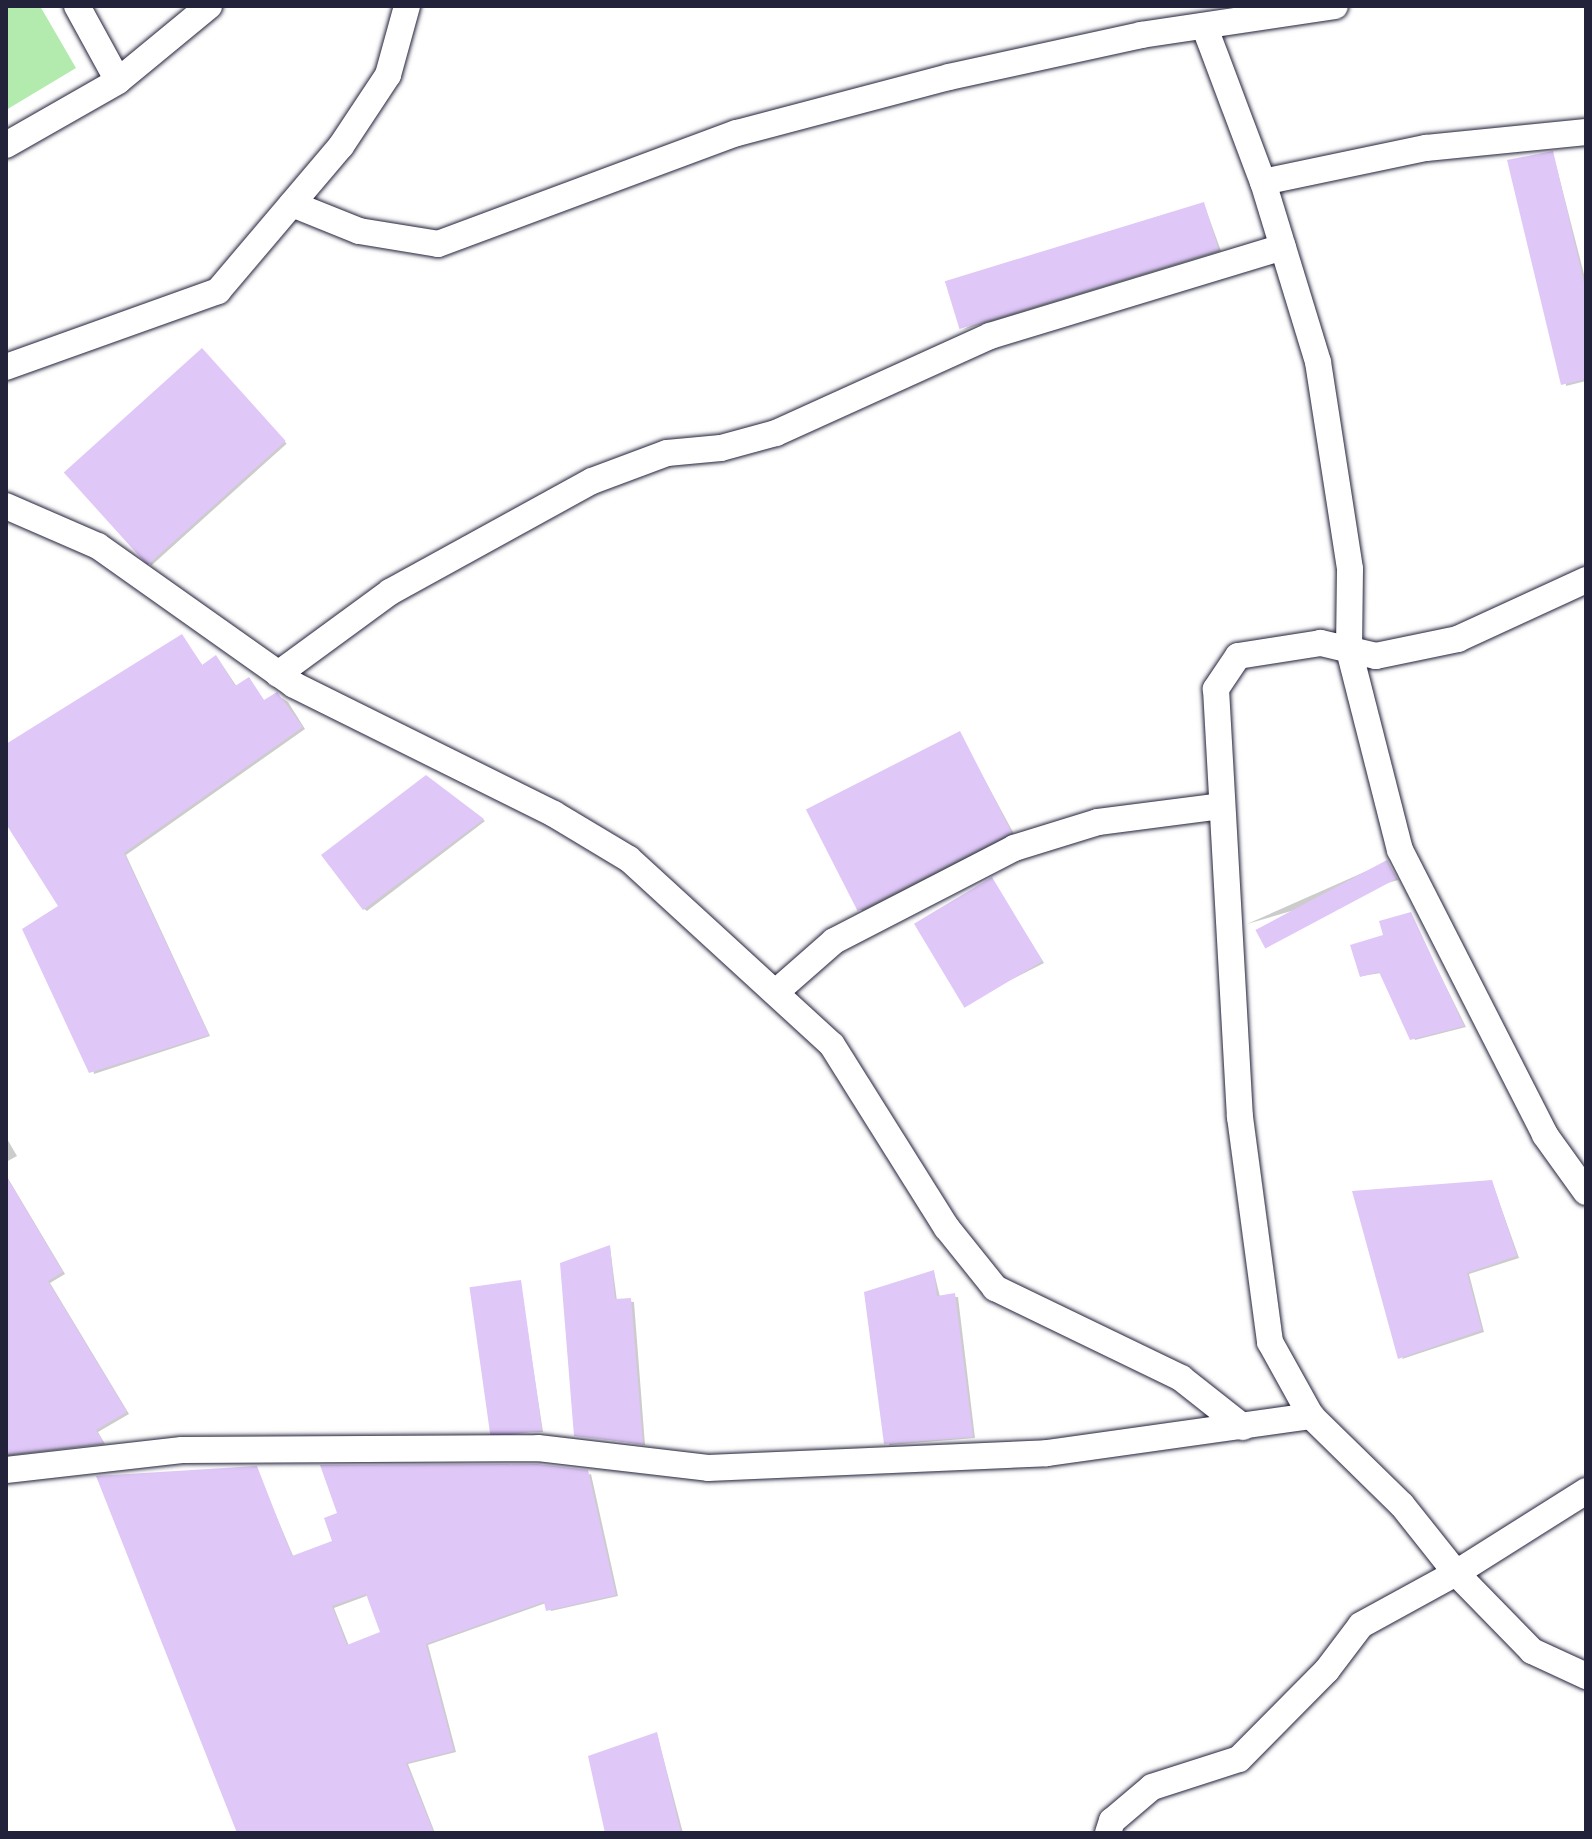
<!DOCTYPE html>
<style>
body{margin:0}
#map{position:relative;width:1592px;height:1839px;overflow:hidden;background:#fff;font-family:Mynerve,sans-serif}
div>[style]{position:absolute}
.green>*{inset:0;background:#b3eaad}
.shadow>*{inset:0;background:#0003;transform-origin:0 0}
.building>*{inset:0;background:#dfc7f7;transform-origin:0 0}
.roads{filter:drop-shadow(0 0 2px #22223b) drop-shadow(0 0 2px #22223b)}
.minor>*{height:26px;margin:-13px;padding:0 13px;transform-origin:13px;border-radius:13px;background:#fff}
span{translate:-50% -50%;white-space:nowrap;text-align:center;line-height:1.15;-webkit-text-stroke:8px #fff;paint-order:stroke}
.frame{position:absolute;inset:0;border:8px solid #22223b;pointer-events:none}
</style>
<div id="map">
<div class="green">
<i style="clip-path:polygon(6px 6px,40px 6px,76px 68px,6px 110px)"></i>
</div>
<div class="shadow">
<i style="clip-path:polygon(1553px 153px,1586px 282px,1586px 381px,1566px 386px)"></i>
<i style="clip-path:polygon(1204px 204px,1221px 251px,962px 330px)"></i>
<i style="left:205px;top:353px;width:122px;height:182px;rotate:48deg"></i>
<i style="clip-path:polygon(182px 636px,203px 666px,219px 660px,237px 687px,249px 680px,265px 702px,277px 695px,288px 702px,305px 729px,126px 855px,210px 1036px,94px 1074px,60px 906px,6px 820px,6px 746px)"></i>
<i style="clip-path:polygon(960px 734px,1014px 834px,863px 911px,859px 909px)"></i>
<i style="clip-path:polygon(430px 779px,485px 821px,367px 911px,364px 909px)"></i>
<i style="clip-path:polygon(1387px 862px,1398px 880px,1247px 924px)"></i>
<i style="clip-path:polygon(992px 879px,1044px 963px,965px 1003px,962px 1001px)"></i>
<i style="clip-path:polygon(1410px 914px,1466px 1027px,1415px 1040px,1381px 973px,1362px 976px,1386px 937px)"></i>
<i style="clip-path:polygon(6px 1137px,17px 1156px,6px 1162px)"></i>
<i style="clip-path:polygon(6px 1175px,65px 1274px,50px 1283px,129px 1414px,98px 1432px,105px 1444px,6px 1456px)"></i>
<i style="clip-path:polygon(1492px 1182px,1519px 1258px,1469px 1274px,1484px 1332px,1402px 1359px)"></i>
<i style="clip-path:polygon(610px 1247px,617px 1301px,634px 1302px,645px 1445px,576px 1435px)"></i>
<i style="clip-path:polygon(934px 1272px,940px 1297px,958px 1297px,975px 1438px,889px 1445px)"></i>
<i style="clip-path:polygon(520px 1282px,543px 1432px,494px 1433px,490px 1431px)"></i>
<i style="clip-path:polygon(evenodd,256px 1468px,294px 1558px,591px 1474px,618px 1596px,551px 1611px,546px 1603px,428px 1645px,456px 1752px,408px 1764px,435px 1833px,240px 1833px,256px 1468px,369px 1595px,382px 1633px,349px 1646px,334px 1608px,369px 1595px)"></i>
<i style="clip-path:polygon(657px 1734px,683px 1833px,608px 1833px)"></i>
</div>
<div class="building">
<i style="clip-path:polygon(1553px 151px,1586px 291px,1586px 379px,1561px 385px,1507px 160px)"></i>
<i style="left:1204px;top:202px;width:50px;height:271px;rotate:73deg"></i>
<i style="left:202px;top:348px;width:125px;height:186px;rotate:48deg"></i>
<i style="clip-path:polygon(182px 634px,202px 665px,216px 655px,235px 686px,249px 677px,264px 700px,277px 692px,303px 727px,124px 853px,209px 1035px,89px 1073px,22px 929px,58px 906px,6px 824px,6px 744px)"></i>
<i style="left:960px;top:731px;width:114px;height:173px;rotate:63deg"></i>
<i style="clip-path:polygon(426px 775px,484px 819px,363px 910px,321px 855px)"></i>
<i style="left:1387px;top:860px;width:21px;height:149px;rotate:62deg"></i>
<i style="left:992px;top:877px;width:98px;height:91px;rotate:59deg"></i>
<i style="clip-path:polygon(1411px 912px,1464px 1026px,1410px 1040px,1379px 972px,1360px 977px,1350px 945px,1383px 935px,1379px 921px)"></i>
<i style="clip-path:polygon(6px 1176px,63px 1272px,48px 1281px,127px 1412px,96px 1430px,104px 1443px,6px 1454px)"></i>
<i style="clip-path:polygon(1492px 1180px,1517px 1256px,1467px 1273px,1482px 1330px,1398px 1359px,1352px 1191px)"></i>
<i style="clip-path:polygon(610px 1245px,615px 1299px,631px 1298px,643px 1444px,574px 1436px,560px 1263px)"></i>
<i style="clip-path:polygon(934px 1270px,937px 1296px,955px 1293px,973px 1437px,884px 1444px,864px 1292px)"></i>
<i style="left:521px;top:1280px;width:152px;height:52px;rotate:82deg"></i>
<i style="clip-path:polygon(evenodd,537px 1464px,588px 1470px,616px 1595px,546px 1611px,544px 1602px,426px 1644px,454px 1751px,406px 1763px,434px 1833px,237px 1833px,96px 1476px,257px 1466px,292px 1556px,332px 1541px,324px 1518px,337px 1513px,320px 1465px,537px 1464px,366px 1594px,380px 1632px,347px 1645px,332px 1606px,366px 1594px)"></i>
<i style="clip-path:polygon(657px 1732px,681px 1833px,605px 1833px,588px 1756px)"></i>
</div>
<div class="roads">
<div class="minor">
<i style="left:77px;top:6px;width:85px;rotate:61.3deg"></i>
<i style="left:1205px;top:28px;width:165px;rotate:69.4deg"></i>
<i style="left:1263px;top:182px;width:188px;rotate:73deg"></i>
<i style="left:1318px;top:362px;width:209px;rotate:81.2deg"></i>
<i style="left:1350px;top:569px;width:81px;rotate:90.7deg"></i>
<i style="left:1349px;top:650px;width:206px;rotate:75.7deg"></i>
<i style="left:1400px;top:850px;width:320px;rotate:63deg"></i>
<i style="left:1545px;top:1135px;width:70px;rotate:54.3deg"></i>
<i style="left:6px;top:145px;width:129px;rotate:-29.7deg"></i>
<i style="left:118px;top:81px;width:118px;rotate:-39.5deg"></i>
<i style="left:1263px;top:182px;width:167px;rotate:-11.8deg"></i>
<i style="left:1426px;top:148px;width:161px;rotate:-5.7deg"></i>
<i style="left:292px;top:204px;width:72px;rotate:21.9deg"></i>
<i style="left:359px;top:231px;width:80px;rotate:9.3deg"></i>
<i style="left:438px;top:244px;width:319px;rotate:-20.4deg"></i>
<i style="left:737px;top:133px;width:219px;rotate:-14.8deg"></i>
<i style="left:949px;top:77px;width:197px;rotate:-12.3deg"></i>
<i style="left:1141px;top:35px;width:196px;rotate:-8.5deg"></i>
<i style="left:6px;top:367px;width:225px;rotate:-19.7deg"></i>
<i style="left:218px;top:291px;width:190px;rotate:-49.7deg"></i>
<i style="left:341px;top:146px;width:85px;rotate:-56.5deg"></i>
<i style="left:388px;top:75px;width:72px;rotate:-74.6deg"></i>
<i style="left:6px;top:506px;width:100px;rotate:23.5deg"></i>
<i style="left:98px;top:546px;width:240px;rotate:35.3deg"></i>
<i style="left:294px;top:685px;width:290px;rotate:26.4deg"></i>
<i style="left:554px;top:814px;width:87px;rotate:31deg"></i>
<i style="left:629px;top:859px;width:275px;rotate:42.5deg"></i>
<i style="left:832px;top:1045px;width:216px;rotate:57.9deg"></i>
<i style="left:947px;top:1228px;width:77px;rotate:51.3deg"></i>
<i style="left:995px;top:1288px;width:207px;rotate:25.8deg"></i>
<i style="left:1181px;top:1378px;width:79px;rotate:38.3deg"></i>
<i style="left:1586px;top:580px;width:141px;rotate:155.3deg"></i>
<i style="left:1458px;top:639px;width:84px;rotate:168.3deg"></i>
<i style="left:1376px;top:656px;width:57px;rotate:-166.7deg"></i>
<i style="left:1321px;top:643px;width:84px;rotate:171.1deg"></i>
<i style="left:1238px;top:656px;width:40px;rotate:124deg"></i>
<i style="left:1216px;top:689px;width:429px;rotate:86.8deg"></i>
<i style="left:1240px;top:1117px;width:227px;rotate:82.4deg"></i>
<i style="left:1270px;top:1342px;width:85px;rotate:61deg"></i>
<i style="left:1311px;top:1416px;width:127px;rotate:44.4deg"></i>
<i style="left:1402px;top:1505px;width:87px;rotate:51.5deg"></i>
<i style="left:1456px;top:1573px;width:109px;rotate:45.7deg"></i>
<i style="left:1532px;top:1651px;width:60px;rotate:24.8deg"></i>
<i style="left:278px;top:674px;width:139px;rotate:-36.2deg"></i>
<i style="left:390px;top:592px;width:230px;rotate:-28.8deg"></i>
<i style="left:592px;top:481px;width:80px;rotate:-20.5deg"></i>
<i style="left:667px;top:453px;width:54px;rotate:-5.3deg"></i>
<i style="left:721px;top:448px;width:57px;rotate:-15.3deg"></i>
<i style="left:776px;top:433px;width:235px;rotate:-24.4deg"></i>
<i style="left:990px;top:336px;width:306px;rotate:-16.9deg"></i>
<i style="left:776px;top:992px;width:77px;rotate:-41.3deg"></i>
<i style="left:834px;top:941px;width:203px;rotate:-27.3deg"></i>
<i style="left:1014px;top:848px;width:88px;rotate:-17.2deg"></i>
<i style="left:1098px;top:822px;width:124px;rotate:-7.4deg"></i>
<i style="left:6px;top:1470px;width:177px;rotate:-6.5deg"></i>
<i style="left:182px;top:1450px;width:356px;rotate:-0.3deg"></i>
<i style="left:538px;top:1448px;width:171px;rotate:6.7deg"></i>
<i style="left:708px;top:1468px;width:339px;rotate:-2.5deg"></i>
<i style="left:1047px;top:1453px;width:267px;rotate:-8deg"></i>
<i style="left:1108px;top:1833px;width:13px;rotate:-72deg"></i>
<i style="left:1112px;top:1821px;width:52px;rotate:-40.4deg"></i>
<i style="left:1152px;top:1787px;width:91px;rotate:-17.8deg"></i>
<i style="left:1239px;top:1759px;width:125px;rotate:-45.3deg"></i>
<i style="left:1327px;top:1670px;width:56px;rotate:-52.9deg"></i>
<i style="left:1361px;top:1625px;width:108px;rotate:-28.7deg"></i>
<i style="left:1456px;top:1573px;width:154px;rotate:-32.2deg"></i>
</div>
</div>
<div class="frame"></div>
</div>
